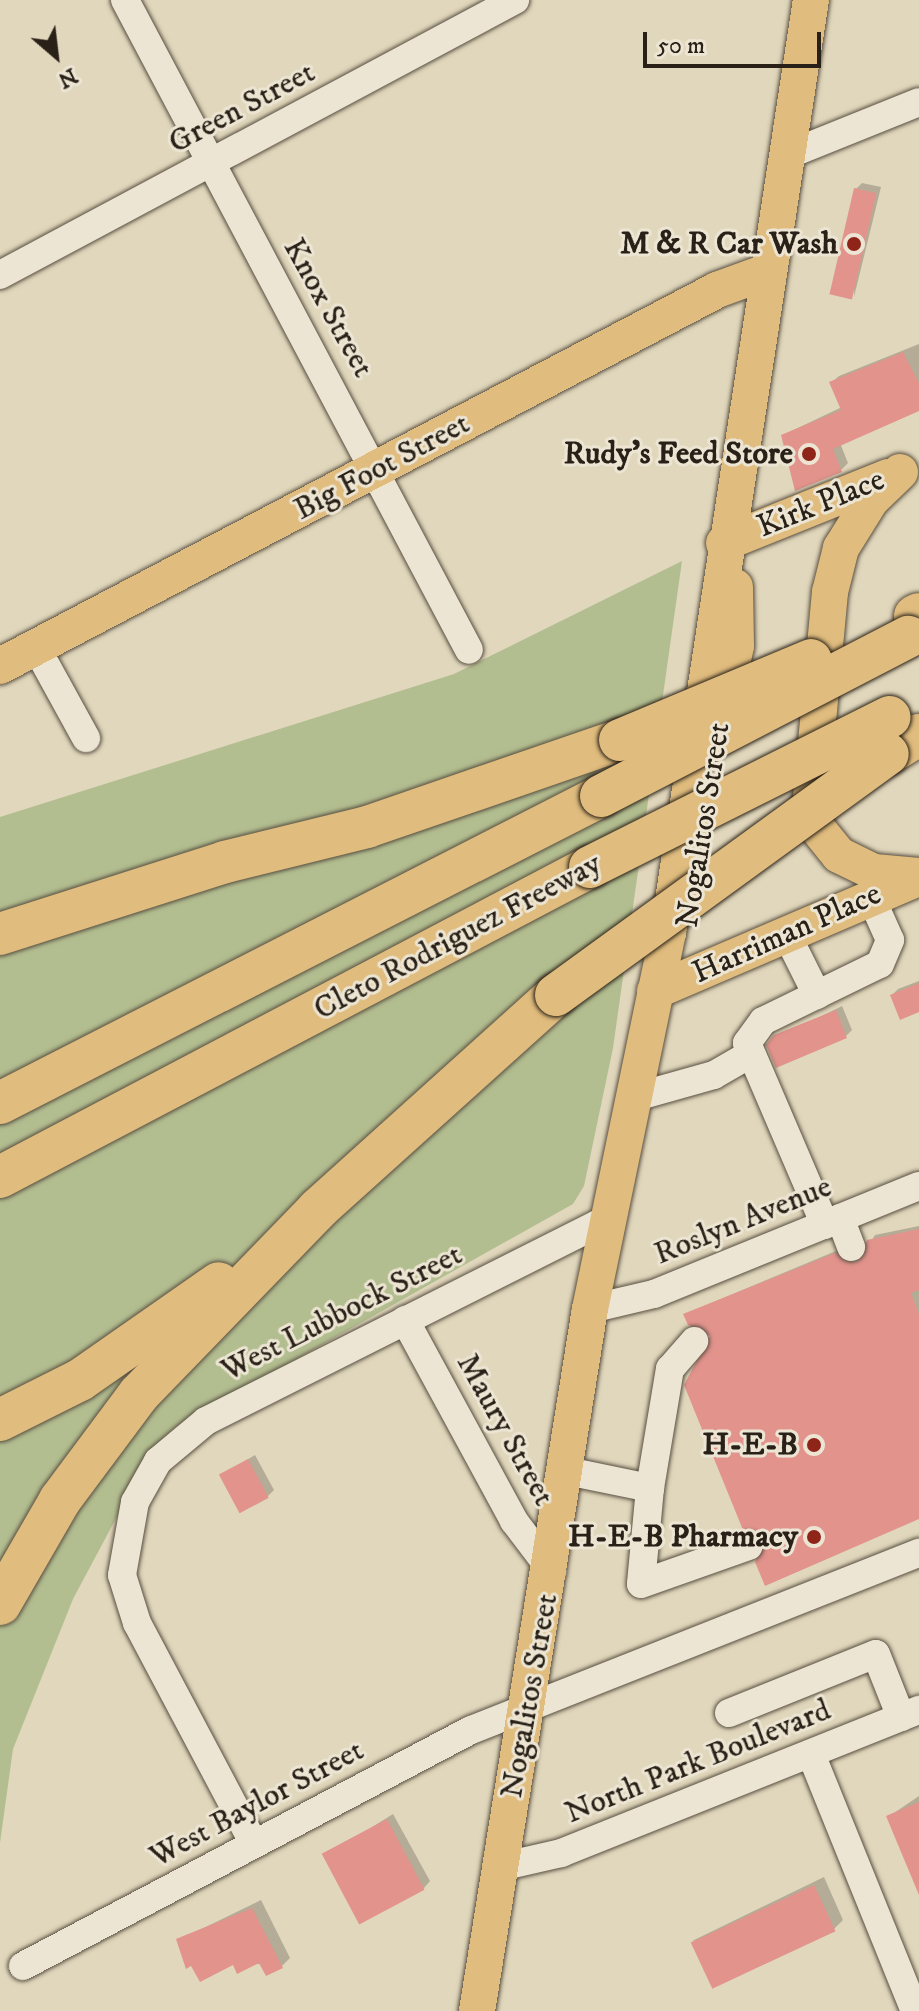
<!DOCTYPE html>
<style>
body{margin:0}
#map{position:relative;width:919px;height:2011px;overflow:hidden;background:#e1d7bc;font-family:"IM FELL DW Pica",serif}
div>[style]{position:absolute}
.green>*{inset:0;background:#b3be90}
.shadow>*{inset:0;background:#0003}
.building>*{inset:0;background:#e2938c;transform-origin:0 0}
.roads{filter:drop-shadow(0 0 2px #574e40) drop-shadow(0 0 2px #574e40)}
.minor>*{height:28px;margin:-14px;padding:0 14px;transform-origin:14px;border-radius:14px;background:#ece5d3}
.major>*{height:36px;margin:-18px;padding:0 18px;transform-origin:18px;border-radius:18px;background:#e0bc7e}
.highway>*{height:42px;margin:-21px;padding:0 21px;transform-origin:21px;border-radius:21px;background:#e0bc7e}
.bridges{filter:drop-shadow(0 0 2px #292117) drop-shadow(0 0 2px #292117)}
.highway-bridge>*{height:42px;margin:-21px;padding:0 21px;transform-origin:21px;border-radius:21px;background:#e0bc7e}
.dots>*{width:22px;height:22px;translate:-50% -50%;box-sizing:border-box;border:4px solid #ece5d3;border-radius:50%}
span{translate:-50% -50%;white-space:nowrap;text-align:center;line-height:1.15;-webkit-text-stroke:6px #ece5d3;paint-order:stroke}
.street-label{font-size:32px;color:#292117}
.poi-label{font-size:32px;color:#292117;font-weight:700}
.right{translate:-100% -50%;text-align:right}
.north{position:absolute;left:16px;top:16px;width:80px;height:80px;-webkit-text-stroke:6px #ece5d3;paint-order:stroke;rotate:152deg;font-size:22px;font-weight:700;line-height:32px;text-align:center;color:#292117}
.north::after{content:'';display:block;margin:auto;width:28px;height:36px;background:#292117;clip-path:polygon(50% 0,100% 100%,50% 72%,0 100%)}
.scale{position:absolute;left:643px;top:32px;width:178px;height:36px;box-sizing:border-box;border:4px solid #292117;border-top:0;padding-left:10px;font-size:24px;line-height:28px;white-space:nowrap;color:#292117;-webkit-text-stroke:6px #ece5d3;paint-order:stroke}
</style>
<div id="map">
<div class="green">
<i style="clip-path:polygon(682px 561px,613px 1048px,584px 1186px,573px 1204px,175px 1427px,152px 1451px,73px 1599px,13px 1749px,0 1843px,0 817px,454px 674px)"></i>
</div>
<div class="shadow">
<i style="clip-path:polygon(862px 183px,881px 187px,854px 297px,856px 189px)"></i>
<i style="clip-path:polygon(919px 344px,919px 404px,840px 443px,848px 463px,841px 470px,783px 435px,842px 407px,832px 382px,839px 376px)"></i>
<i style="clip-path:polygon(919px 981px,919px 1010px,892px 995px,898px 989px)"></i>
<i style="clip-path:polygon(842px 1006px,852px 1030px,846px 1036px,775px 1039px)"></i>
<i style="clip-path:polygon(919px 1226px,919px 1518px,767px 1539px,713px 1335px,685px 1314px,843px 1248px,861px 1257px,875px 1235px)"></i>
<i style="clip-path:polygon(255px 1455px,274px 1490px,268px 1496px,222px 1475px)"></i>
<i style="clip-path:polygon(919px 1796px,919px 1859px,888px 1817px)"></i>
<i style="clip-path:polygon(393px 1814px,430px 1881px,424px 1888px,326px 1856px)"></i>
<i style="clip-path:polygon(824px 1877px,843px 1920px,834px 1929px,692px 1941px)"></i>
<i style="clip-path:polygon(261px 1900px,290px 1958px,282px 1966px,233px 1962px,179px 1940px)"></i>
</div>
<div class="building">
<i style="left:854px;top:188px;width:23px;height:109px;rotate:13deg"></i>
<i style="clip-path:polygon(903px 352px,919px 383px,919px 411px,833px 449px,842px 472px,795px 491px,781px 435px,841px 410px,829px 382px)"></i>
<i style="clip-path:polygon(919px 983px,919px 1012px,900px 1020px,890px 995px)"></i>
<i style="clip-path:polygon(836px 1010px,847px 1038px,776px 1068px,766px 1045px,774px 1035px)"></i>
<i style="clip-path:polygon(919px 1229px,919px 1290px,911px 1293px,919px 1314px,919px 1519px,765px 1586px,755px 1562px,765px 1540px,743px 1530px,684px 1385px,710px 1336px,688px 1325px,683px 1314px,835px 1253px,856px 1263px,867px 1240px)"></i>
<i style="left:248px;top:1459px;width:44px;height:33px;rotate:62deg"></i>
<i style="clip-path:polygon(919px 1802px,919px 1895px,886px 1816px)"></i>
<i style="left:387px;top:1819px;width:80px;height:74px;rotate:62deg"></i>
<i style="left:814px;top:1885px;width:51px;height:136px;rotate:65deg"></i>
<i style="clip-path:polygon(252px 1908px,283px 1968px,266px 1976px,259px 1963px,237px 1974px,233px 1965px,200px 1982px,191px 1966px,186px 1969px,176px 1939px)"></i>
</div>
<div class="roads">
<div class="minor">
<i style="left:125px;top:0;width:735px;rotate:62.11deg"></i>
<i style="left:785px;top:156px;width:144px;rotate:-21.9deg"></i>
<i style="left:0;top:275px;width:584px;rotate:-28.1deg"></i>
<i style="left:36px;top:647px;width:104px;rotate:61.2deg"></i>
<i style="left:787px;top:935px;width:67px;rotate:63.4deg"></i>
<i style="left:632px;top:1098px;width:85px;rotate:-15.7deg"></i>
<i style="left:714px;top:1075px;width:39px;rotate:-30deg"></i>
<i style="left:840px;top:1218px;width:31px;rotate:69deg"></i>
<i style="left:825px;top:1225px;width:198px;rotate:-113.2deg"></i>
<i style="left:747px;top:1043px;width:27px;rotate:-54deg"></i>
<i style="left:763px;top:1021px;width:130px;rotate:-26deg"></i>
<i style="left:880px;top:964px;width:26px;rotate:-67deg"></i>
<i style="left:890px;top:940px;width:49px;rotate:-114deg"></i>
<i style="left:590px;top:1309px;width:66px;rotate:-13.2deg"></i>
<i style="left:654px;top:1294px;width:286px;rotate:-22.2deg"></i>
<i style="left:405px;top:1320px;width:229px;rotate:61.5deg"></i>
<i style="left:514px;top:1521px;width:63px;rotate:52.8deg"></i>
<i style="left:567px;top:1471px;width:85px;rotate:11.6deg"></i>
<i style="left:650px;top:1488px;width:96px;rotate:95.4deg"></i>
<i style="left:641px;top:1584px;width:114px;rotate:-19.4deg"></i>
<i style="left:650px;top:1488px;width:121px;rotate:-80.5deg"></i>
<i style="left:670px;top:1369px;width:37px;rotate:-49deg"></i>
<i style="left:729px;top:1713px;width:158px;rotate:-21.9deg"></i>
<i style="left:876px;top:1654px;width:68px;rotate:68.4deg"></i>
<i style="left:811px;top:1754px;width:277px;rotate:68deg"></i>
<i style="left:254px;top:1844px;width:250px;rotate:-117.9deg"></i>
<i style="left:137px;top:1623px;width:50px;rotate:-107.4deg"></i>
<i style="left:122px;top:1575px;width:74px;rotate:-79.9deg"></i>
<i style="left:135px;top:1502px;width:47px;rotate:-60.7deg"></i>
<i style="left:158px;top:1461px;width:62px;rotate:-39.8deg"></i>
<i style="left:206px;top:1421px;width:451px;rotate:-26.7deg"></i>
<i style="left:500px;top:1867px;width:63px;rotate:-12.9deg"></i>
<i style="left:561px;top:1853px;width:386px;rotate:-21.8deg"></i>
<i style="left:23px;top:1966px;width:506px;rotate:-27.78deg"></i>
<i style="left:471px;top:1730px;width:482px;rotate:-21.6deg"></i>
</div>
<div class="major">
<i style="left:900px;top:472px;width:40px;rotate:136deg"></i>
<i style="left:871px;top:500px;width:57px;rotate:122deg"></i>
<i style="left:841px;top:548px;width:45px;rotate:104deg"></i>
<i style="left:830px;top:592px;width:227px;rotate:95.3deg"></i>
<i style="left:809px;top:818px;width:48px;rotate:51deg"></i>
<i style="left:839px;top:855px;width:39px;rotate:26deg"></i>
<i style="left:874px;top:872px;width:45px;rotate:5.1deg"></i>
<i style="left:724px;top:543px;width:177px;rotate:-21.9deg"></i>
<i style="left:0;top:666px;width:810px;rotate:-27.67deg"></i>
<i style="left:717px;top:290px;width:52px;rotate:-20.2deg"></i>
<i style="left:722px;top:714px;width:69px;rotate:-78.4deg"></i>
<i style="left:736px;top:646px;width:59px;rotate:-91deg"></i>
<i style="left:655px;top:991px;width:282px;rotate:-23.2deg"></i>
<i style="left:477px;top:2011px;width:711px;rotate:-80.86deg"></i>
<i style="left:590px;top:1309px;width:384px;rotate:-78.3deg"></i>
<i style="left:668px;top:933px;width:944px;rotate:-81.29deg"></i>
</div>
<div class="highway">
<i style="left:915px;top:616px;width:4px;rotate:-27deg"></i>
<i style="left:888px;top:754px;width:36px;rotate:-32deg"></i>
<i style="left:0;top:934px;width:236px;rotate:-17.7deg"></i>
<i style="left:225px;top:862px;width:146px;rotate:-13.8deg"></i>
<i style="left:367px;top:827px;width:268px;rotate:-19deg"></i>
<i style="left:0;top:1103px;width:675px;rotate:-27.06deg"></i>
<i style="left:0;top:1177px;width:666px;rotate:-27.72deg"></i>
<i style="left:0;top:1420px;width:89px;rotate:-26.6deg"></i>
<i style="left:80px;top:1380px;width:169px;rotate:-34.9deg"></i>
<i style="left:0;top:1604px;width:120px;rotate:-60deg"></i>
<i style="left:60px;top:1500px;width:132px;rotate:-53.3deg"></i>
<i style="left:139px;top:1394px;width:257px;rotate:-45.9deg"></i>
<i style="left:318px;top:1209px;width:320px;rotate:-42deg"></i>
</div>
</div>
<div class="bridges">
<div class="highway-bridge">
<i style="left:620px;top:740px;width:207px;rotate:-22.7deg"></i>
<i style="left:601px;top:796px;width:346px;rotate:-27.4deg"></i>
<i style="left:590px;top:867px;width:335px;rotate:-26.6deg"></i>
<i style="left:556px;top:995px;width:410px;rotate:-36deg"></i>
</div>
</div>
<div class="dots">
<i style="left:854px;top:244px;background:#8f2418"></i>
<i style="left:809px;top:454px;background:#8f2418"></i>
<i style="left:814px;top:1445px;background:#8f2418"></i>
<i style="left:814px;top:1537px;background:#8f2418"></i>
</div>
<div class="street-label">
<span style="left:242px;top:108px;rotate:-28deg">Green Street</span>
<span style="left:328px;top:308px;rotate:61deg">Knox Street</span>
<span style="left:382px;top:467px;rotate:-28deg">Big Foot Street</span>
<span style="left:821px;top:504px;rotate:-22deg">Kirk Place</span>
<span style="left:704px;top:825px;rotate:-81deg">Nogalitos Street</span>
<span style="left:787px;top:934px;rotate:-24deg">Harriman Place</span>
<span style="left:458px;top:937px;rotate:-28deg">Cleto Rodriguez Freeway</span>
<span style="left:743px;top:1221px;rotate:-22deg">Roslyn Avenue</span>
<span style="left:342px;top:1313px;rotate:-27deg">West Lubbock Street</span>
<span style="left:505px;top:1430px;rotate:61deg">Maury Street</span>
<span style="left:530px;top:1696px;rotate:-80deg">Nogalitos Street</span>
<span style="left:698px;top:1762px;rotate:-22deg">North Park Boulevard</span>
<span style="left:257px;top:1804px;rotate:-28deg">West Baylor Street</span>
</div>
<div class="poi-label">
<span class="right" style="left:838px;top:244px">M &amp; R Car Wash</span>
<span class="right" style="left:793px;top:454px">Rudy's Feed Store</span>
<span class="right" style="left:798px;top:1445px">H-E-B</span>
<span class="right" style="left:798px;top:1537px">H-E-B Pharmacy</span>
</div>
<div class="north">N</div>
<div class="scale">50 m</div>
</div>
